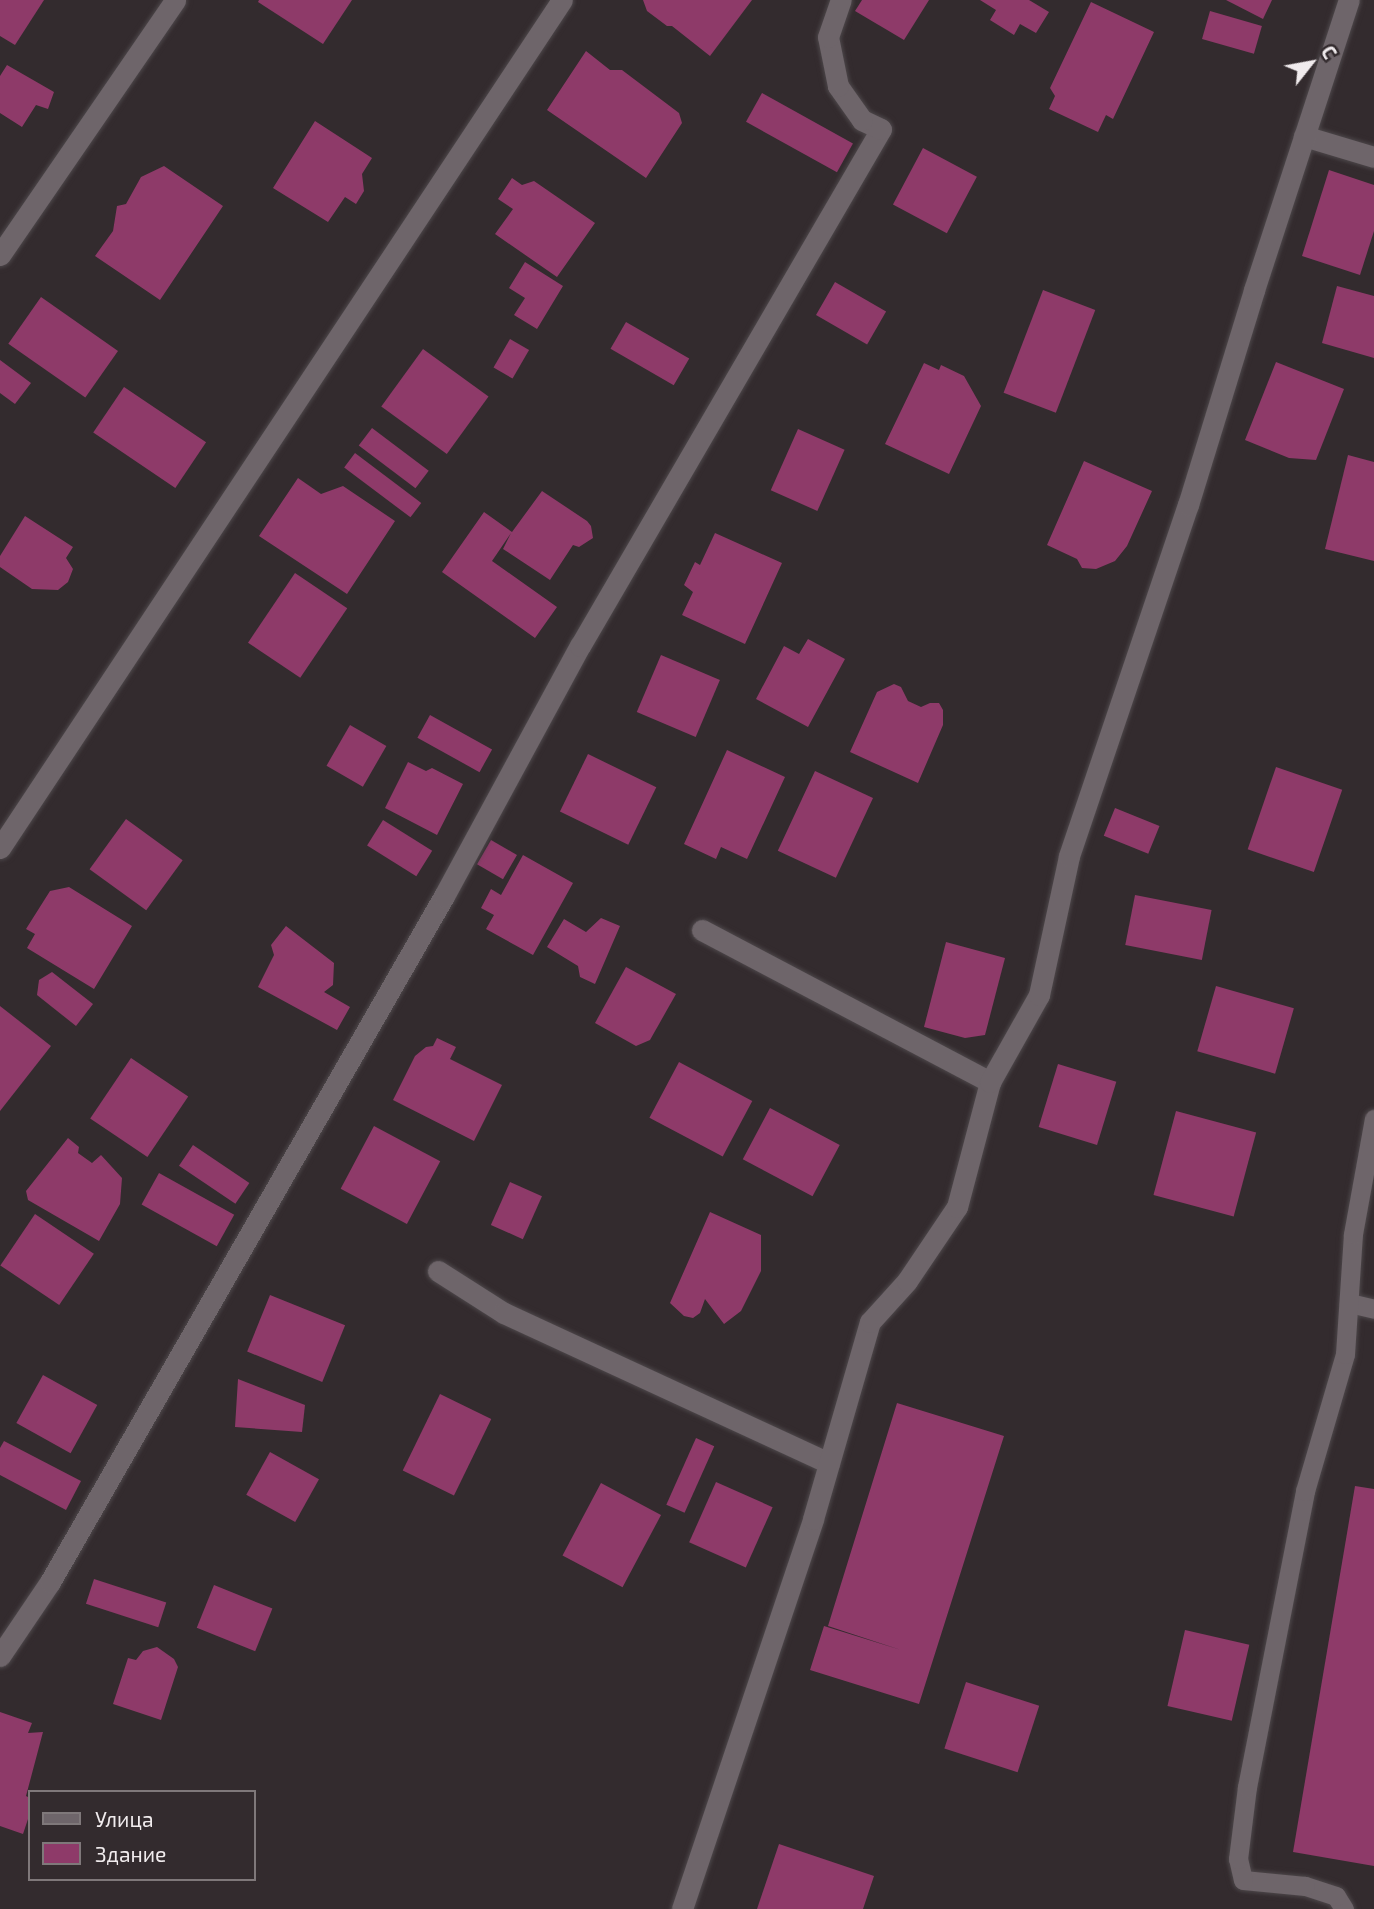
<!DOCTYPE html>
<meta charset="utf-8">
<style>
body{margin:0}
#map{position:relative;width:1374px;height:1909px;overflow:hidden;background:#332b2e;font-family:"Exo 2",sans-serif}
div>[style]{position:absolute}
.building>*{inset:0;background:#8e3a69;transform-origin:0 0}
.roads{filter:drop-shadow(0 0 2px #4d474a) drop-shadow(0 0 2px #4d474a)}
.lane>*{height:19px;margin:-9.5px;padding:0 9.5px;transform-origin:9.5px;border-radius:9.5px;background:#6e656a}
.street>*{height:21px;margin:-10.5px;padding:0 10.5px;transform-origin:10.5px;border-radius:10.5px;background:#6e656a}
span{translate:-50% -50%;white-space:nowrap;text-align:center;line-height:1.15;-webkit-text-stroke:5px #332b2e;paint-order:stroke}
.legend{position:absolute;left:28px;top:1790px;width:228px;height:91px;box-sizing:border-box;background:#332b2e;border:2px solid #7f787a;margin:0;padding:9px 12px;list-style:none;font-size:21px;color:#f0ebed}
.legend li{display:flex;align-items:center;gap:14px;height:35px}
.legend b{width:35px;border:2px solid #7f787a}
.north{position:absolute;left:1276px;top:28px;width:70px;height:70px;-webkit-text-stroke:5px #332b2e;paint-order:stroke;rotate:59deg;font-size:19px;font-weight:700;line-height:28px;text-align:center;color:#f0ebed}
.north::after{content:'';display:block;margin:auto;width:24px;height:32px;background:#f0ebed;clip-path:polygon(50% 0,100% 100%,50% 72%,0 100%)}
</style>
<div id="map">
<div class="building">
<i style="clip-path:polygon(0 0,44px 0,15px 45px,0 36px)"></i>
<i style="clip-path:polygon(259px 0,352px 0,323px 44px,258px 2px)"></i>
<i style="clip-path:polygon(643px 0,752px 0,710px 56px,672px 26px,667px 26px,647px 11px)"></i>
<i style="clip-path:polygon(862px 0,929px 0,904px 40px,855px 11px)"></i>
<i style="clip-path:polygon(980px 0,1029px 0,1049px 12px,1036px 33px,1020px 24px,1014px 35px,990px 20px,996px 10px)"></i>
<i style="clip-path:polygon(1226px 0,1272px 0,1263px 19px)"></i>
<i style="clip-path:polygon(1091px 2px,1154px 32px,1113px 119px,1106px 115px,1098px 132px,1049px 109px,1055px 96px,1050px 88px)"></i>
<i style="left:1210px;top:11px;width:54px;height:29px;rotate:16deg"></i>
<i style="clip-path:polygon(586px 51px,610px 70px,622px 70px,679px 113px,682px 123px,646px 178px,547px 110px)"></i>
<i style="clip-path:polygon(7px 65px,54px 92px,48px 109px,36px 105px,22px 127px,0 113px,0 76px)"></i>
<i style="left:762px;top:93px;width:104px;height:33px;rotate:29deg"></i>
<i style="clip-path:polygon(315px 121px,372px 158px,362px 174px,364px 191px,356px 204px,345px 197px,328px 222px,273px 188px)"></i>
<i style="left:923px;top:148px;width:61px;height:64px;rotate:28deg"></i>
<i style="clip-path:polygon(164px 166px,223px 206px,160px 300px,95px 256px,113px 231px,117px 206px,126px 204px,141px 177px)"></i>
<i style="clip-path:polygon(1329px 170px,1374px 185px,1374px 231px,1360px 275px,1302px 256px)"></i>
<i style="clip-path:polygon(512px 178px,522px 185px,534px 181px,595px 223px,557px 277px,495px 234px,513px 209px,498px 199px)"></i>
<i style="clip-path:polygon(525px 262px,563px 286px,537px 329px,514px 315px,525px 298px,509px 288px)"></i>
<i style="left:835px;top:282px;width:59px;height:38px;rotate:30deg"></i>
<i style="clip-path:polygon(1337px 286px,1374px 296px,1374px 358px,1322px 343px)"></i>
<i style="left:1043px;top:290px;width:56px;height:110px;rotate:21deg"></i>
<i style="left:41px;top:297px;width:94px;height:57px;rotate:35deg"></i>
<i style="left:626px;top:322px;width:73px;height:31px;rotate:30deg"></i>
<i style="left:510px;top:339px;width:22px;height:33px;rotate:30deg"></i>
<i style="left:423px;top:349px;width:81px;height:71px;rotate:36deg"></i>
<i style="clip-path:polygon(0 360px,31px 383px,15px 404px,0 393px)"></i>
<i style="clip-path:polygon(1276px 362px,1344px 389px,1316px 460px,1289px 458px,1245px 440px)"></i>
<i style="clip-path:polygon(924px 363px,939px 370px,941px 365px,964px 376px,981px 406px,949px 474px,885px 444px)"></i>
<i style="left:124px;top:387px;width:99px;height:55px;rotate:34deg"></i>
<i style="left:372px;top:428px;width:71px;height:22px;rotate:37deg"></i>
<i style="left:798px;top:429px;width:51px;height:67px;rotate:24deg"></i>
<i style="left:355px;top:453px;width:83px;height:18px;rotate:37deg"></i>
<i style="clip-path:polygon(1348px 455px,1374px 462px,1374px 561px,1325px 549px)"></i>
<i style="clip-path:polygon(1084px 461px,1152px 491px,1127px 546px,1115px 561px,1096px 569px,1082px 568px,1077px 559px,1047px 545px)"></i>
<i style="clip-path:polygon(298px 478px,321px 494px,343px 486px,395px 521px,347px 594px,259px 536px)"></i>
<i style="clip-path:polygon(542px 491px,587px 521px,591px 526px,593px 538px,579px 547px,573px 545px,550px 580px,503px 549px,511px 533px,492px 561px,557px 607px,535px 638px,442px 572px,484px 512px,512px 532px)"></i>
<i style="clip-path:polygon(25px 516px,73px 547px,66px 558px,73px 569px,68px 582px,58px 590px,32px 589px,0 567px,0 556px)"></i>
<i style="clip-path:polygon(715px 533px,782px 563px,745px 644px,682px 615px,693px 592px,684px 585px,695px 562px,700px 565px)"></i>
<i style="left:295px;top:573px;width:63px;height:84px;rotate:34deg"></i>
<i style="clip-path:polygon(808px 639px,845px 659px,808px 727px,756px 699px,784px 646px,799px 654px)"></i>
<i style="left:661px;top:655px;width:64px;height:62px;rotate:23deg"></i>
<i style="clip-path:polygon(894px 684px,901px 687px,908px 701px,921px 707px,930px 703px,939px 703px,943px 710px,943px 725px,918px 783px,850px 752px,877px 692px)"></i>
<i style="left:430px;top:715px;width:71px;height:26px;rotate:29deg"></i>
<i style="left:350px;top:725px;width:42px;height:47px;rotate:30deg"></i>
<i style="clip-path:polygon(727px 750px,785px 777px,747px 859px,721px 847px,716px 859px,684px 844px)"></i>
<i style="left:588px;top:754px;width:76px;height:64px;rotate:26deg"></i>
<i style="clip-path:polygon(408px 762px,426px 771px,432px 768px,463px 784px,437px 835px,385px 808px)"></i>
<i style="left:1276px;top:767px;width:70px;height:87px;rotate:19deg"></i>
<i style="left:815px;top:771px;width:64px;height:88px;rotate:25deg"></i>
<i style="left:1115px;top:808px;width:48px;height:30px;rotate:22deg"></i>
<i style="left:126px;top:819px;width:70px;height:62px;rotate:36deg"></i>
<i style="left:383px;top:820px;width:58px;height:30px;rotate:32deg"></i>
<i style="left:491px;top:840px;width:30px;height:28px;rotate:30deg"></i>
<i style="clip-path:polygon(523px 855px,573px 883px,533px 955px,486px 929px,494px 915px,481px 908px,491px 889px,501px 895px)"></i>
<i style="clip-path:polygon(69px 887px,132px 926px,94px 989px,27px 948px,35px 934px,26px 929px,50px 891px)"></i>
<i style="left:1135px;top:895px;width:78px;height:51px;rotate:11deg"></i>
<i style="clip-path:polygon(601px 918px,620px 926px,595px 984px,580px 977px,578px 966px,547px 947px,564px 919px,586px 932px)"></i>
<i style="clip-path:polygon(286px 926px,334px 963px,333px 985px,324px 992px,350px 1007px,337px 1030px,258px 987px,274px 955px,271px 945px)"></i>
<i style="clip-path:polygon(946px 942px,1005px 958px,985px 1035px,965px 1038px,924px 1027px)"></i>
<i style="clip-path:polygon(626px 967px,676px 994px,650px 1040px,636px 1046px,595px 1023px)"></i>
<i style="clip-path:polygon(52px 972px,93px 1004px,76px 1026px,37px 995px,39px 980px)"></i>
<i style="left:1216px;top:986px;width:81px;height:68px;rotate:16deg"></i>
<i style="clip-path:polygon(0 1006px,51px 1046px,0 1111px)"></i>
<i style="clip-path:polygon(437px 1038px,456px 1047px,450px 1059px,502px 1085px,474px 1141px,393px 1100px,415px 1056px,426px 1047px,433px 1046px)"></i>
<i style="left:131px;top:1058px;width:69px;height:73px;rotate:34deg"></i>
<i style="left:679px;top:1062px;width:83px;height:63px;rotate:28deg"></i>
<i style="left:1058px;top:1064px;width:61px;height:66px;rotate:17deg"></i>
<i style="left:770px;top:1108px;width:79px;height:58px;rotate:28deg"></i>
<i style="left:1176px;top:1111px;width:83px;height:87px;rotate:15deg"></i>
<i style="left:374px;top:1126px;width:75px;height:71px;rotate:28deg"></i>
<i style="clip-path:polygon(68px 1138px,79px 1147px,78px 1153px,92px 1163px,101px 1155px,122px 1178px,120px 1204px,99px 1241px,28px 1200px,26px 1191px)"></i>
<i style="left:193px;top:1145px;width:68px;height:25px;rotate:34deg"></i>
<i style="left:159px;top:1173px;width:86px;height:36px;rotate:29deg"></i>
<i style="left:510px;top:1182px;width:35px;height:47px;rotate:24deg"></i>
<i style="clip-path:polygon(710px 1212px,761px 1235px,761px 1271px,741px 1311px,724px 1324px,705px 1299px,700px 1313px,693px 1318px,684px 1316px,670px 1303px)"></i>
<i style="left:35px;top:1214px;width:71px;height:62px;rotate:34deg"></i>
<i style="left:270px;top:1295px;width:81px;height:61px;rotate:22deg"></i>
<i style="left:43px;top:1375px;width:62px;height:55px;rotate:29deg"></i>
<i style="clip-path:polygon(238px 1379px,305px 1405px,302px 1432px,235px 1427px)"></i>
<i style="left:440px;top:1394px;width:57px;height:85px;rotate:26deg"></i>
<i style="clip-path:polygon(897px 1403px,1004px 1436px,919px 1704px,810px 1670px,824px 1626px,901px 1650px,828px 1626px)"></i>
<i style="left:696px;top:1438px;width:20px;height:73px;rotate:24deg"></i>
<i style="clip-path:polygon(4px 1441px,81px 1481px,66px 1510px,0 1475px,0 1448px)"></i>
<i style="left:270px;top:1452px;width:56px;height:49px;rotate:29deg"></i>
<i style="left:716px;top:1482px;width:62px;height:66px;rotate:24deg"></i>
<i style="left:601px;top:1483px;width:68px;height:82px;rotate:28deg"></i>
<i style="clip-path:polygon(1355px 1486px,1374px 1489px,1374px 1866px,1293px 1852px)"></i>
<i style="left:94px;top:1579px;width:76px;height:26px;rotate:18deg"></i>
<i style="left:214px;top:1585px;width:63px;height:46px;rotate:22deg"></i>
<i style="left:1185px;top:1630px;width:66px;height:78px;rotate:13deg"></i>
<i style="clip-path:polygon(157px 1647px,174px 1659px,178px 1667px,161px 1720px,113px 1704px,128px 1658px,136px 1660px,143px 1651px)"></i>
<i style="left:966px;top:1682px;width:77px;height:70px;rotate:18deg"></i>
<i style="clip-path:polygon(0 1712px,32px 1723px,28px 1733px,43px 1732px,26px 1796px,30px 1798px,30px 1813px,23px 1834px,0 1826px)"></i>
<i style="clip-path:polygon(779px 1844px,874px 1876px,863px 1909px,757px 1909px)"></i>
</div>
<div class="roads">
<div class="lane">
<i style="left:1349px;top:1303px;width:26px;rotate:13deg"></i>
<i style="left:1344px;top:1909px;width:15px;rotate:-122deg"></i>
<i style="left:1336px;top:1896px;width:33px;rotate:-162deg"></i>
<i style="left:1305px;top:1886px;width:62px;rotate:-174.5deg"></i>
<i style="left:1243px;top:1880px;width:22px;rotate:-103deg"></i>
<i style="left:1238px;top:1859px;width:73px;rotate:-82.9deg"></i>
<i style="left:1247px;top:1787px;width:302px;rotate:-78.9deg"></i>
<i style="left:1305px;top:1491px;width:143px;rotate:-73.7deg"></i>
<i style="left:1345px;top:1354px;width:120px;rotate:-86.2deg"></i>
<i style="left:1353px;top:1234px;width:117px;rotate:-79.7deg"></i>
</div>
<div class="street">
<i style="left:1304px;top:136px;width:73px;rotate:16.7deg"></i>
<i style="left:0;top:255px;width:309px;rotate:-55.5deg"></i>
<i style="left:0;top:848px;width:1017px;rotate:-56.47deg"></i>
<i style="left:702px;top:930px;width:326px;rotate:27.8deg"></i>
<i style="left:438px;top:1271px;width:78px;rotate:32.5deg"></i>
<i style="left:504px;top:1313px;width:358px;rotate:24.8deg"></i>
<i style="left:0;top:1656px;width:89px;rotate:-56deg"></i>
<i style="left:50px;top:1582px;width:791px;rotate:-60.13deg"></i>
<i style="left:444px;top:896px;width:285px;rotate:-61.5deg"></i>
<i style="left:580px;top:646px;width:598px;rotate:-59.79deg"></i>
<i style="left:881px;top:129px;width:21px;rotate:-155deg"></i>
<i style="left:862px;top:120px;width:42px;rotate:-125.2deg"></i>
<i style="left:838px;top:86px;width:50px;rotate:-101.5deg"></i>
<i style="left:828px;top:37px;width:39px;rotate:-71deg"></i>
<i style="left:682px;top:1909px;width:411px;rotate:-71.4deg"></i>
<i style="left:813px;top:1519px;width:205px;rotate:-73.9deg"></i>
<i style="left:870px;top:1322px;width:55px;rotate:-47.9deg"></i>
<i style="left:907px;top:1281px;width:89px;rotate:-56deg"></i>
<i style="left:957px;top:1207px;width:129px;rotate:-75.2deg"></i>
<i style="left:990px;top:1082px;width:100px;rotate:-60.6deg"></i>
<i style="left:1039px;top:995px;width:142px;rotate:-77.8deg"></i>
<i style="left:1069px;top:856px;width:371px;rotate:-71.3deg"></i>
<i style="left:1188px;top:505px;width:225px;rotate:-72.9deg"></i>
<i style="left:1254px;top:290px;width:305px;rotate:-71.9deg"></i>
</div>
</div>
<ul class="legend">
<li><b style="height:9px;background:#6e656a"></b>Улица</li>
<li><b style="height:19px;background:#8e3a69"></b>Здание</li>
</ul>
<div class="north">С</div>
</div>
